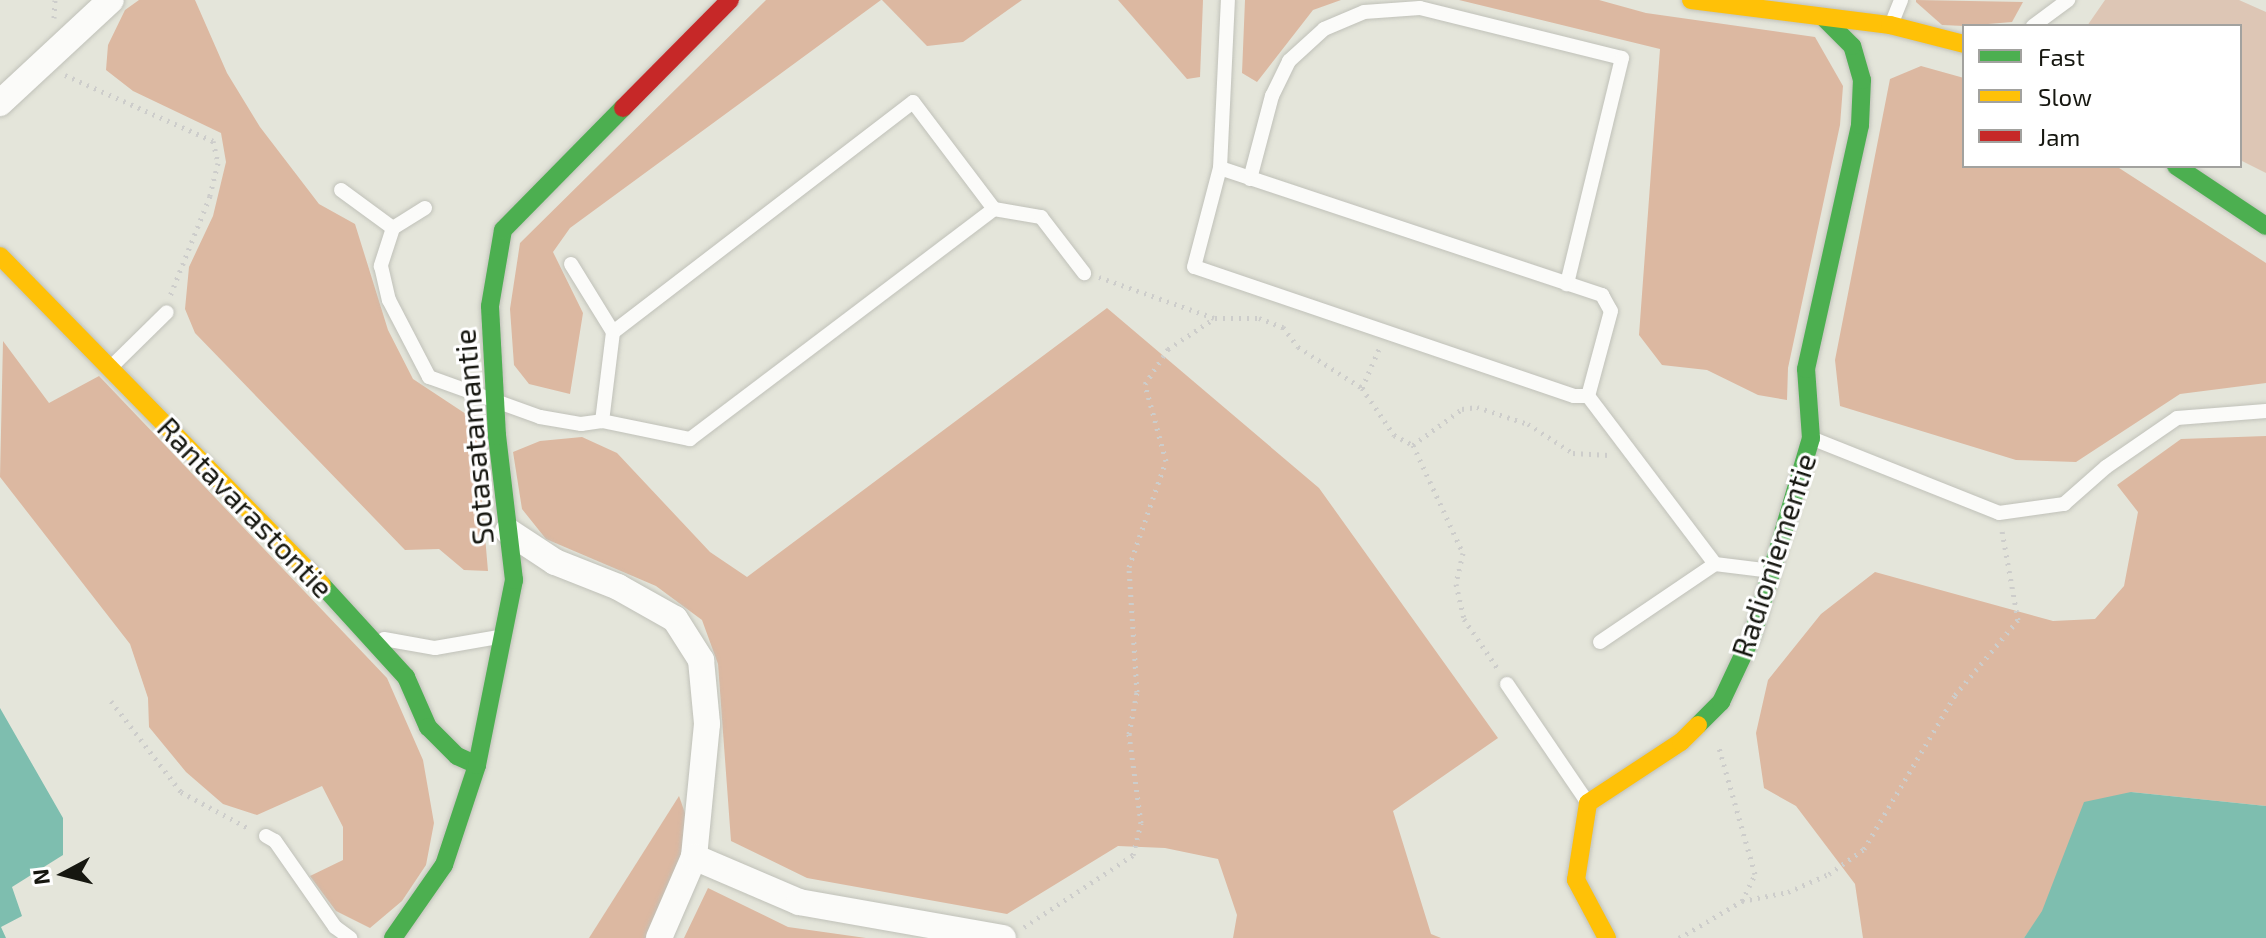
<!DOCTYPE html>
<style>
body{margin:0}
#map{position:relative;width:2266px;height:938px;overflow:hidden;background:#e4e5da;font-family:"Exo 2",sans-serif}
div>[style]{position:absolute}
.green>*{inset:0;background:#ddc6b5}
.forest>*{inset:0;background:#dcb8a1}
.water>*{inset:0;background:#7ebeaf}
.path>*{height:5px;margin-top:-2.5px;transform-origin:0;background:repeating-linear-gradient(90deg,#cdcdcb 0 2px,transparent 0 8px)}
.roads{filter:drop-shadow(0 0 2px #c0c1b9) drop-shadow(0 0 2px #c0c1b9)}
.lane>*{height:14px;margin:-7px;padding:0 7px;transform-origin:7px;border-radius:7px;background:#fbfbf9}
.street>*{height:26px;margin:-13px;padding:0 13px;transform-origin:13px;border-radius:13px;background:#fbfbf9}
.fast>*{height:18px;margin:-9px;padding:0 9px;transform-origin:9px;border-radius:9px;background:#4caf50}
.slow>*{height:18px;margin:-9px;padding:0 9px;transform-origin:9px;border-radius:9px;background:#ffc107}
.jam>*{height:18px;margin:-9px;padding:0 9px;transform-origin:9px;border-radius:9px;background:#c62828}
span{translate:-50% -50%;white-space:nowrap;text-align:center;line-height:1.15;-webkit-text-stroke:6px #fff;paint-order:stroke}
.street-label{font-size:30px;color:#161710}
.legend{position:absolute;left:1962px;top:24px;width:280px;height:144px;box-sizing:border-box;background:#fff;border:2px solid #a2a29f;margin:0;padding:10px 14px;list-style:none;font-size:24px;color:#161710}
.legend li{display:flex;align-items:center;gap:16px;height:40px}
.legend b{width:40px;border:2px solid #a2a29f}
.north{position:absolute;left:24px;top:834px;width:80px;height:80px;-webkit-text-stroke:6px #fff;paint-order:stroke;rotate:263deg;font-size:22px;font-weight:700;line-height:32px;text-align:center;color:#161710}
.north::after{content:'';display:block;margin:auto;width:28px;height:36px;background:#161710;clip-path:polygon(50% 0,100% 100%,50% 72%,0 100%)}
</style>
<div id="map">
<div class="green">
<i style="clip-path:polygon(2105px 0,2239px 0,2266px 12px,2266px 173px,2240px 160px,2240px 26px,2087px 26px)"></i>
</div>
<div class="forest">
<i style="clip-path:polygon(139px 0,195px 0,227px 73px,260px 127px,319px 204px,355px 224px,388px 330px,413px 379px,475px 420px,488px 571px,464px 570px,439px 549px,405px 550px,195px 333px,185px 309px,189px 267px,213px 216px,226px 162px,221px 133px,133px 91px,106px 70px,108px 45px,125px 10px)"></i>
<i style="clip-path:polygon(766px 0,881px 0,570px 228px,553px 252px,583px 313px,570px 394px,529px 384px,514px 365px,510px 309px,520px 243px)"></i>
<i style="clip-path:polygon(882px 0,1022px 0,963px 42px,927px 46px)"></i>
<i style="clip-path:polygon(1118px 0,1203px 0,1200px 77px,1187px 79px)"></i>
<i style="clip-path:polygon(1245px 0,1341px 0,1313px 10px,1257px 82px,1242px 73px)"></i>
<i style="clip-path:polygon(1459px 0,1599px 0,1646px 13px,1815px 37px,1843px 86px,1840px 125px,1788px 368px,1787px 400px,1758px 395px,1707px 370px,1662px 365px,1639px 335px,1660px 49px)"></i>
<i style="clip-path:polygon(1916px 2px,1916px 0,2023px 2px,2012px 22px,1964px 26px,1942px 25px)"></i>
<i style="clip-path:polygon(1921px 66px,1964px 78px,1964px 166px,2116px 166px,2266px 263px,2266px 383px,2180px 394px,2076px 462px,2016px 460px,1840px 406px,1835px 360px,1890px 79px)"></i>
<i style="clip-path:polygon(1107px 308px,1319px 488px,1498px 738px,1393px 811px,1431px 934px,1441px 938px,1233px 938px,1237px 915px,1218px 859px,1165px 848px,1118px 846px,1007px 914px,807px 878px,731px 841px,718px 664px,702px 620px,656px 586px,546px 539px,522px 509px,513px 452px,540px 441px,582px 437px,617px 453px,710px 552px,747px 577px)"></i>
<i style="clip-path:polygon(3px 341px,49px 403px,99px 376px,387px 678px,423px 760px,434px 823px,426px 865px,402px 901px,370px 928px,336px 911px,310px 876px,343px 860px,343px 827px,322px 786px,257px 815px,223px 804px,186px 772px,149px 727px,148px 698px,130px 644px,0 477px)"></i>
<i style="clip-path:polygon(2266px 436px,2266px 806px,2131px 792px,2024px 938px,1863px 938px,1855px 884px,1796px 806px,1764px 788px,1756px 733px,1768px 680px,1821px 614px,1875px 572px,2053px 621px,2095px 619px,2124px 586px,2138px 512px,2117px 485px,2181px 439px)"></i>
<i style="clip-path:polygon(679px 796px,686px 816px,679px 872px,654px 927px,645px 938px,589px 938px)"></i>
<i style="clip-path:polygon(708px 888px,788px 927px,866px 938px,684px 938px)"></i>
</div>
<div class="water">
<i style="clip-path:polygon(0 708px,63px 818px,63px 855px,12px 887px,22px 916px,1px 927px,6px 938px,0 938px)"></i>
<i style="clip-path:polygon(2131px 792px,2266px 806px,2266px 938px,2024px 938px,2042px 911px,2084px 802px)"></i>
</div>
<div class="path">
<i style="left:54px;top:18px;width:18px;rotate:-87deg"></i>
<i style="left:65px;top:75px;width:162px;rotate:24deg"></i>
<i style="left:213px;top:141px;width:23px;rotate:77deg"></i>
<i style="left:218px;top:163px;width:34px;rotate:104deg"></i>
<i style="left:210px;top:196px;width:108px;rotate:111.8deg"></i>
<i style="left:1099px;top:277px;width:122px;rotate:19.6deg"></i>
<i style="left:1362px;top:388px;width:43px;rotate:-66.4deg"></i>
<i style="left:1413px;top:445px;width:119px;rotate:65.2deg"></i>
<i style="left:1463px;top:553px;width:32px;rotate:103deg"></i>
<i style="left:1456px;top:584px;width:36px;rotate:77deg"></i>
<i style="left:1464px;top:619px;width:60px;rotate:55.8deg"></i>
<i style="left:111px;top:701px;width:115px;rotate:52.4deg"></i>
<i style="left:181px;top:792px;width:78px;rotate:28.2deg"></i>
<i style="left:1742px;top:901px;width:47px;rotate:-11.1deg"></i>
<i style="left:1788px;top:892px;width:45px;rotate:-23.7deg"></i>
<i style="left:1829px;top:874px;width:43px;rotate:-35.5deg"></i>
<i style="left:1864px;top:849px;width:179px;rotate:-59.4deg"></i>
<i style="left:1955px;top:695px;width:98px;rotate:-50deg"></i>
<i style="left:2018px;top:620px;width:90px;rotate:-100.2deg"></i>
<i style="left:1024px;top:927px;width:131px;rotate:-33.4deg"></i>
<i style="left:1133px;top:855px;width:33px;rotate:-76deg"></i>
<i style="left:1141px;top:823px;width:90px;rotate:-97.7deg"></i>
<i style="left:1129px;top:734px;width:43px;rotate:-79.2deg"></i>
<i style="left:1137px;top:692px;width:125px;rotate:-93.7deg"></i>
<i style="left:1129px;top:567px;width:112px;rotate:-70.8deg"></i>
<i style="left:1166px;top:461px;width:80px;rotate:-105.3deg"></i>
<i style="left:1145px;top:384px;width:42px;rotate:-56.7deg"></i>
<i style="left:1168px;top:349px;width:56px;rotate:-33.4deg"></i>
<i style="left:1215px;top:318px;width:44px"></i>
<i style="left:1259px;top:318px;width:26px;rotate:21deg"></i>
<i style="left:1283px;top:327px;width:25px;rotate:53deg"></i>
<i style="left:1298px;top:347px;width:76px;rotate:32.6deg"></i>
<i style="left:1362px;top:388px;width:57px;rotate:55.8deg"></i>
<i style="left:1394px;top:435px;width:21px;rotate:28deg"></i>
<i style="left:1413px;top:445px;width:61px;rotate:-36.3deg"></i>
<i style="left:1462px;top:409px;width:15px;rotate:-8deg"></i>
<i style="left:1477px;top:407px;width:54px;rotate:18.4deg"></i>
<i style="left:1528px;top:424px;width:54px;rotate:32.8deg"></i>
<i style="left:1573px;top:453px;width:36px;rotate:3deg"></i>
<i style="left:1679px;top:938px;width:73px;rotate:-30.4deg"></i>
<i style="left:1742px;top:901px;width:30px;rotate:-64deg"></i>
<i style="left:1755px;top:874px;width:131px;rotate:-105.9deg"></i>
</div>
<div class="roads">
<div class="lane">
<i style="left:1891px;top:25px;width:27px;rotate:-68deg"></i>
<i style="left:2033px;top:26px;width:44px;rotate:-36.6deg"></i>
<i style="left:1220px;top:168px;width:403px;rotate:18.4deg"></i>
<i style="left:1602px;top:295px;width:18px;rotate:61deg"></i>
<i style="left:1611px;top:311px;width:88px;rotate:105.1deg"></i>
<i style="left:1588px;top:396px;width:14px;rotate:180deg"></i>
<i style="left:1574px;top:396px;width:401px;rotate:-161.2deg"></i>
<i style="left:1194px;top:267px;width:102px;rotate:-75.3deg"></i>
<i style="left:1220px;top:168px;width:168px;rotate:-87.3deg"></i>
<i style="left:1250px;top:179px;width:86px;rotate:-75.2deg"></i>
<i style="left:1272px;top:96px;width:39px;rotate:-64deg"></i>
<i style="left:1289px;top:61px;width:47px;rotate:-42.4deg"></i>
<i style="left:1324px;top:29px;width:43px;rotate:-23deg"></i>
<i style="left:1364px;top:12px;width:56px;rotate:-4.1deg"></i>
<i style="left:1420px;top:8px;width:208px;rotate:13.9deg"></i>
<i style="left:1622px;top:58px;width:233px;rotate:103.7deg"></i>
<i style="left:341px;top:190px;width:64px;rotate:36.2deg"></i>
<i style="left:425px;top:208px;width:38px;rotate:148deg"></i>
<i style="left:393px;top:228px;width:40px;rotate:108deg"></i>
<i style="left:381px;top:266px;width:35px;rotate:77deg"></i>
<i style="left:389px;top:300px;width:87px;rotate:62.5deg"></i>
<i style="left:429px;top:377px;width:118px;rotate:19.8deg"></i>
<i style="left:540px;top:417px;width:42px;rotate:9.7deg"></i>
<i style="left:581px;top:424px;width:21px;rotate:-8deg"></i>
<i style="left:602px;top:421px;width:90px;rotate:11.6deg"></i>
<i style="left:690px;top:439px;width:381px;rotate:-37.1deg"></i>
<i style="left:994px;top:209px;width:134px;rotate:-127.1deg"></i>
<i style="left:913px;top:102px;width:378px;rotate:142.5deg"></i>
<i style="left:613px;top:332px;width:90px;rotate:97deg"></i>
<i style="left:994px;top:209px;width:48px;rotate:9.7deg"></i>
<i style="left:1041px;top:217px;width:71px;rotate:52.5deg"></i>
<i style="left:571px;top:264px;width:80px;rotate:58.3deg"></i>
<i style="left:111px;top:367px;width:78px;rotate:-44.5deg"></i>
<i style="left:1588px;top:396px;width:211px;rotate:52.9deg"></i>
<i style="left:1715px;top:564px;width:57px;rotate:7deg"></i>
<i style="left:1811px;top:438px;width:202px;rotate:21.7deg"></i>
<i style="left:1999px;top:513px;width:66px;rotate:-7.9deg"></i>
<i style="left:2064px;top:504px;width:56px;rotate:-41.4deg"></i>
<i style="left:2106px;top:467px;width:86px;rotate:-34.6deg"></i>
<i style="left:2177px;top:418px;width:89px;rotate:-4.5deg"></i>
<i style="left:384px;top:639px;width:52px;rotate:10deg"></i>
<i style="left:435px;top:648px;width:65px;rotate:-9.8deg"></i>
<i style="left:1600px;top:642px;width:139px;rotate:-34.1deg"></i>
<i style="left:1507px;top:684px;width:144px;rotate:55.8deg"></i>
<i style="left:266px;top:836px;width:10px;rotate:29deg"></i>
<i style="left:275px;top:841px;width:105px;rotate:55.1deg"></i>
<i style="left:335px;top:927px;width:19px;rotate:36deg"></i>
</div>
<div class="street">
<i style="left:0;top:103px;width:151px;rotate:-42.9deg"></i>
<i style="left:508px;top:531px;width:56px;rotate:33.4deg"></i>
<i style="left:555px;top:562px;width:68px;rotate:21.6deg"></i>
<i style="left:618px;top:587px;width:65px;rotate:29.3deg"></i>
<i style="left:675px;top:619px;width:49px;rotate:57.6deg"></i>
<i style="left:701px;top:660px;width:64px;rotate:84.6deg"></i>
<i style="left:707px;top:724px;width:134px;rotate:95.6deg"></i>
<i style="left:694px;top:857px;width:88px;rotate:113.4deg"></i>
<i style="left:694px;top:857px;width:114px;rotate:23.2deg"></i>
<i style="left:799px;top:902px;width:207px;rotate:10deg"></i>
</div>
<div class="fast">
<i style="left:2176px;top:166px;width:108px;rotate:33.7deg"></i>
<i style="left:322px;top:585px;width:125px;rotate:47.6deg"></i>
<i style="left:406px;top:677px;width:55px;rotate:66.3deg"></i>
<i style="left:428px;top:727px;width:41px;rotate:45deg"></i>
<i style="left:457px;top:756px;width:22px;rotate:24deg"></i>
<i style="left:1698px;top:725px;width:33px;rotate:-45deg"></i>
<i style="left:1721px;top:702px;width:75px;rotate:-64.8deg"></i>
<i style="left:1753px;top:634px;width:204px;rotate:-73.5deg"></i>
<i style="left:1811px;top:438px;width:69px;rotate:-94.1deg"></i>
<i style="left:1806px;top:369px;width:250px;rotate:-77.5deg"></i>
<i style="left:1860px;top:125px;width:45px;rotate:-87.5deg"></i>
<i style="left:1862px;top:80px;width:35px;rotate:-106deg"></i>
<i style="left:1852px;top:46px;width:41px;rotate:-135deg"></i>
<i style="left:393px;top:938px;width:89px;rotate:-55.1deg"></i>
<i style="left:444px;top:865px;width:105px;rotate:-71.7deg"></i>
<i style="left:477px;top:765px;width:189px;rotate:-78.7deg"></i>
<i style="left:514px;top:580px;width:145px;rotate:-96.7deg"></i>
<i style="left:497px;top:436px;width:130px;rotate:-93.1deg"></i>
<i style="left:490px;top:306px;width:77px;rotate:-80.3deg"></i>
<i style="left:503px;top:230px;width:171px;rotate:-45.5deg"></i>
</div>
<div class="slow">
<i style="left:1691px;top:0;width:201px;rotate:7.2deg"></i>
<i style="left:1890px;top:25px;width:76px;rotate:14.4deg"></i>
<i style="left:0;top:256px;width:460px;rotate:45.6deg"></i>
<i style="left:1607px;top:938px;width:66px;rotate:-118.1deg"></i>
<i style="left:1576px;top:880px;width:78px;rotate:-81.1deg"></i>
<i style="left:1588px;top:803px;width:111px;rotate:-33.3deg"></i>
<i style="left:1681px;top:742px;width:24px;rotate:-45deg"></i>
</div>
<div class="jam">
<i style="left:623px;top:108px;width:152px;rotate:-45.3deg"></i>
</div>
</div>
<div class="street-label">
<span style="left:473px;top:437px;rotate:-95deg">Sotasatamantie</span>
<span style="left:246px;top:507px;rotate:46deg">Rantavarastontie</span>
<span style="left:1773px;top:555px;rotate:-72deg">Radioniementie</span>
</div>
<ul class="legend">
<li><b style="height:10px;background:#4caf50"></b>Fast</li>
<li><b style="height:10px;background:#ffc107"></b>Slow</li>
<li><b style="height:10px;background:#c62828"></b>Jam</li>
</ul>
<div class="north">N</div>
</div>
